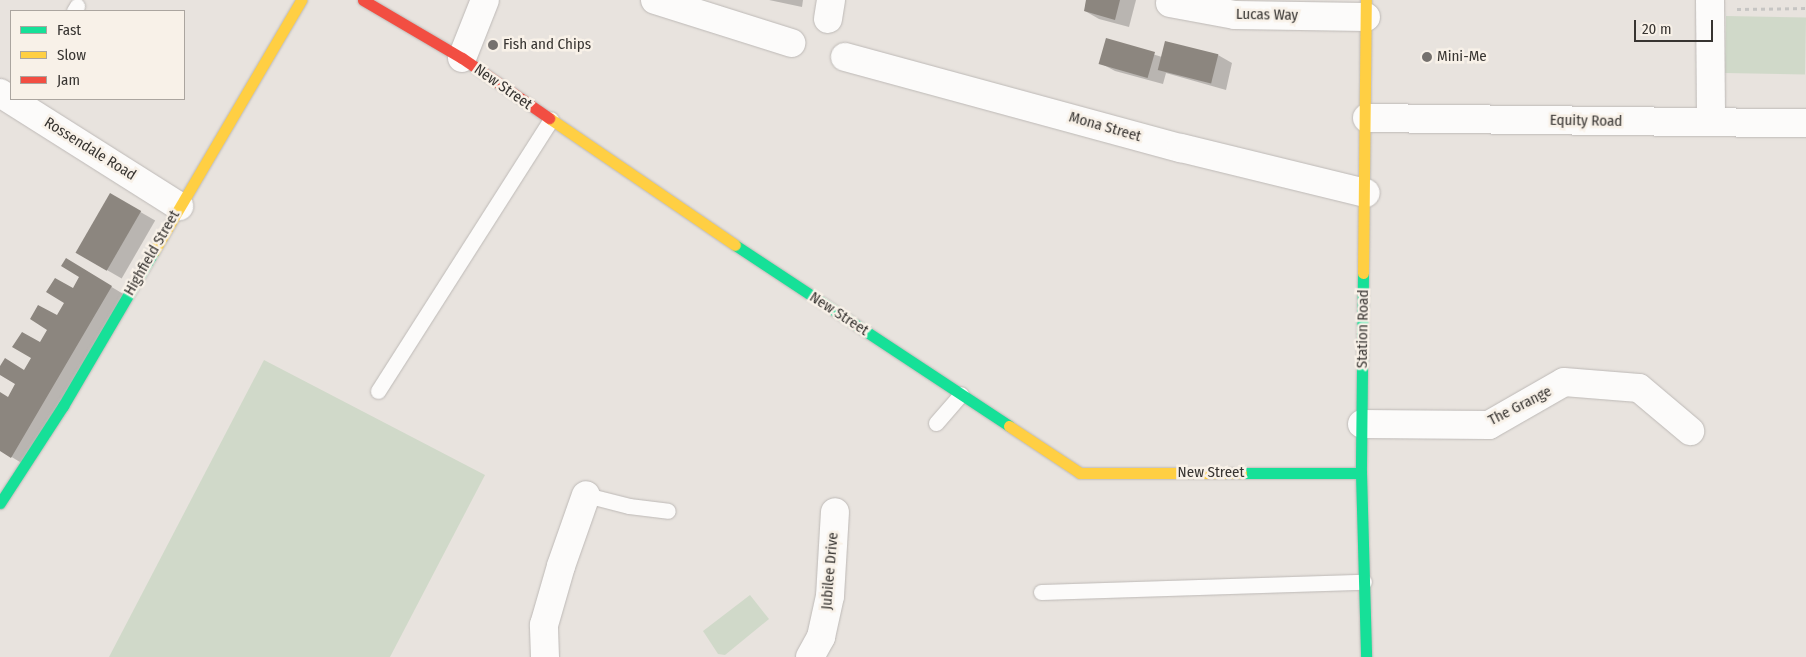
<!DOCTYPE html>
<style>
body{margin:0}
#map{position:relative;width:1806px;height:657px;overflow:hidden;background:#e8e3de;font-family:"Fira Sans Condensed",sans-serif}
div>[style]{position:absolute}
.green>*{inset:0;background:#d0d9c9;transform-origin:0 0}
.shadow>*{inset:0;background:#0003;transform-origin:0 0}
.building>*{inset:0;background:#8c867f;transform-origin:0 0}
.path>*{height:3px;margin-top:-1.5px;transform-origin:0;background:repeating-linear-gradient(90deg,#c6c5c3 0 4px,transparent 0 8px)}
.roads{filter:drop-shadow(0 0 1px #bdb9b6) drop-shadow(0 0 1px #bdb9b6)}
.lane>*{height:15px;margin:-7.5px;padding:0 7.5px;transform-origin:7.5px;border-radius:7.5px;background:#fcfbfa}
.street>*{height:28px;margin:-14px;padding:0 14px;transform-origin:14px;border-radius:14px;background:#fcfbfa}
.fast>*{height:11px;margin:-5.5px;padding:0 5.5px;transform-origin:5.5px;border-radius:5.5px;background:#16e098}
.slow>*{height:11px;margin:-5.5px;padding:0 5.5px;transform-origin:5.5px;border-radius:5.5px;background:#ffcf43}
.jam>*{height:11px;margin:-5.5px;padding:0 5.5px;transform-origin:5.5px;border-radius:5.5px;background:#f24e42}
.dots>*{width:14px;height:14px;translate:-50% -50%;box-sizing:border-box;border:2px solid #f8f1e8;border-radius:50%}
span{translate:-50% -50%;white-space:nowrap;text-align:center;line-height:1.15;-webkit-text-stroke:5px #f8f1e8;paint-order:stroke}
.street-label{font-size:15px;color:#373431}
.poi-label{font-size:15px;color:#373431}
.left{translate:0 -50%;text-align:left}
.legend{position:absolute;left:10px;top:10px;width:175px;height:90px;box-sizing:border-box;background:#f8f1e8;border:1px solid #aba59f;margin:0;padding:6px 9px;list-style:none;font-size:15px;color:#373431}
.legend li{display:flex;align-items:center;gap:10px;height:25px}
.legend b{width:25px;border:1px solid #aba59f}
.scale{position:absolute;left:1634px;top:20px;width:79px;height:22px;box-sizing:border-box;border:2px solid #373431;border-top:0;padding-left:6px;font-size:15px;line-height:18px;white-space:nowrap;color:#373431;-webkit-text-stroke:4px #f8f1e8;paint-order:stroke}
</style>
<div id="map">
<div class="green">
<i style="left:1726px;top:16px;width:80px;height:57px;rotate:1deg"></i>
<i style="clip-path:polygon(264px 360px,485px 475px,390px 657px,109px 657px)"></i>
<i style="clip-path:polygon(750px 595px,769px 619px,725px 655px,718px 654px,703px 631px)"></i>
</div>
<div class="shadow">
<i style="clip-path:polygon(769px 0,803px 0,802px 7px)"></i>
<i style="clip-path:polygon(1088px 0,1136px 0,1129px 27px,1099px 19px,1085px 11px)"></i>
<i style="clip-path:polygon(1107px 40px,1162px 57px,1166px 42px,1218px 55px,1232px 63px,1226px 90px,1166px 73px,1163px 84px,1115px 71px,1100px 63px)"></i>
<i style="left:111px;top:195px;width:51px;height:67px;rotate:30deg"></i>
<i style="clip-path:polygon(80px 268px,125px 295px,25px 465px,0 450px,0 394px,8px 399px,16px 384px,0 374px,0 369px,25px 372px,81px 276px)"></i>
</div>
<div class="building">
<i style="clip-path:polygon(1086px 0,1120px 0,1115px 20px,1084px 11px)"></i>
<i style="left:1106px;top:38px;width:51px;height:27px;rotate:16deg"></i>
<i style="left:1165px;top:41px;width:55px;height:30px;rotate:14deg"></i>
<i style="left:110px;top:193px;width:36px;height:69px;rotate:30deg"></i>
<i style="clip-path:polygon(66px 258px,112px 286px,11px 458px,0 451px,0 392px,8px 397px,15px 384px,0 375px,0 366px,5px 358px,24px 370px,31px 358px,12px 347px,22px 332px,40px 342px,47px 330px,30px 319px,38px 305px,57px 315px,64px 303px,46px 292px,55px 278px,73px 288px,79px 277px,61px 266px)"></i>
</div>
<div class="path">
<i style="left:1737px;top:9px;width:69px;rotate:-0.8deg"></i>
</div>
<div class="roads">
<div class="lane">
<i style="left:74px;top:11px;width:6px;rotate:-59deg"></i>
<i style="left:378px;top:391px;width:322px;rotate:-57.5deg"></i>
<i style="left:936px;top:423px;width:38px;rotate:-49deg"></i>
<i style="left:586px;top:495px;width:44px;rotate:14.3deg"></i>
<i style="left:629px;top:506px;width:39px;rotate:7deg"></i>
<i style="left:1041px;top:592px;width:323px;rotate:-1.8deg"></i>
</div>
<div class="street">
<i style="left:655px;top:0;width:143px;rotate:17.5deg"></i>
<i style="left:1710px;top:0;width:122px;rotate:89.5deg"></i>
<i style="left:1170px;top:3px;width:66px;rotate:10.5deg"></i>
<i style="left:1235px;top:15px;width:131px;rotate:0.9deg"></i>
<i style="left:828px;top:19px;width:19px;rotate:-81deg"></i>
<i style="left:845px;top:57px;width:348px;rotate:15.2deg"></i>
<i style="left:1181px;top:148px;width:190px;rotate:13.7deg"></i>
<i style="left:462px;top:58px;width:62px;rotate:-68.4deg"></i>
<i style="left:0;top:93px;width:212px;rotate:32.3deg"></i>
<i style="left:1367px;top:118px;width:439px;rotate:0.7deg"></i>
<i style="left:1362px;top:424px;width:127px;rotate:0.5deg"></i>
<i style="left:1489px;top:425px;width:86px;rotate:-29.8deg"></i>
<i style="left:1564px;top:382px;width:75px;rotate:4.6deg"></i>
<i style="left:1639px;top:388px;width:67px;rotate:40.1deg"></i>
<i style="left:545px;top:657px;width:32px;rotate:-92deg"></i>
<i style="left:544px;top:625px;width:61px;rotate:-73.9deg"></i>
<i style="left:561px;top:566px;width:75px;rotate:-70.6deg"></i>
<i style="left:810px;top:657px;width:23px;rotate:-61deg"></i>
<i style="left:821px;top:637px;width:42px;rotate:-77.6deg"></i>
<i style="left:830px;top:596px;width:84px;rotate:-86.6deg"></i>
</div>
<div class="fast">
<i style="left:735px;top:245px;width:328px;rotate:33.4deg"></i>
<i style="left:1363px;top:273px;width:200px;rotate:90.6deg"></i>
<i style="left:1361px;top:473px;width:184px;rotate:88.4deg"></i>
<i style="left:1241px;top:473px;width:120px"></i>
<i style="left:0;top:503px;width:116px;rotate:-57deg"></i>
<i style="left:63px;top:406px;width:180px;rotate:-59.6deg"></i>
</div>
<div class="slow">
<i style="left:549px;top:118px;width:225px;rotate:34.3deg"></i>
<i style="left:154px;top:251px;width:291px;rotate:-59.6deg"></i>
<i style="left:1363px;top:273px;width:273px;rotate:-89.4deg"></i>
<i style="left:1009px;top:426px;width:85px;rotate:33.5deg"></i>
<i style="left:1080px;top:473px;width:161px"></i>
</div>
<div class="jam">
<i style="left:363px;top:0;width:115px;rotate:30.4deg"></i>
<i style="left:462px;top:58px;width:106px;rotate:34.6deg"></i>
</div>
</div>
<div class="dots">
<i style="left:493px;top:45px;background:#75716e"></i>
<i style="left:1427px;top:57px;background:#75716e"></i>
</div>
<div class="street-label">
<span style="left:1267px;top:15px;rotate:1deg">Lucas Way</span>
<span style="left:503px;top:87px;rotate:35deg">New Street</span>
<span style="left:1586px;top:121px;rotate:1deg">Equity Road</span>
<span style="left:1105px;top:127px;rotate:16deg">Mona Street</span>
<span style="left:90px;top:149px;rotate:32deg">Rossendale Road</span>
<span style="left:152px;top:253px;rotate:-60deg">Highfield Street</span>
<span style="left:839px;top:314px;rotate:33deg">New Street</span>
<span style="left:1363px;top:329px;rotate:-89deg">Station Road</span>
<span style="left:1520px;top:406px;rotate:-27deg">The Grange</span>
<span style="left:1211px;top:473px">New Street</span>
<span style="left:830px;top:571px;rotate:-85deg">Jubilee Drive</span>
</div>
<div class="poi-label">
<span class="left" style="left:503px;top:45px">Fish and Chips</span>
<span class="left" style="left:1437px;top:57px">Mini-Me</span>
</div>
<ul class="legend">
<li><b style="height:6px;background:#16e098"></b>Fast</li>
<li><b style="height:6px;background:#ffcf43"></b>Slow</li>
<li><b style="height:6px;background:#f24e42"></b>Jam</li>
</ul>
<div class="scale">20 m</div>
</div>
